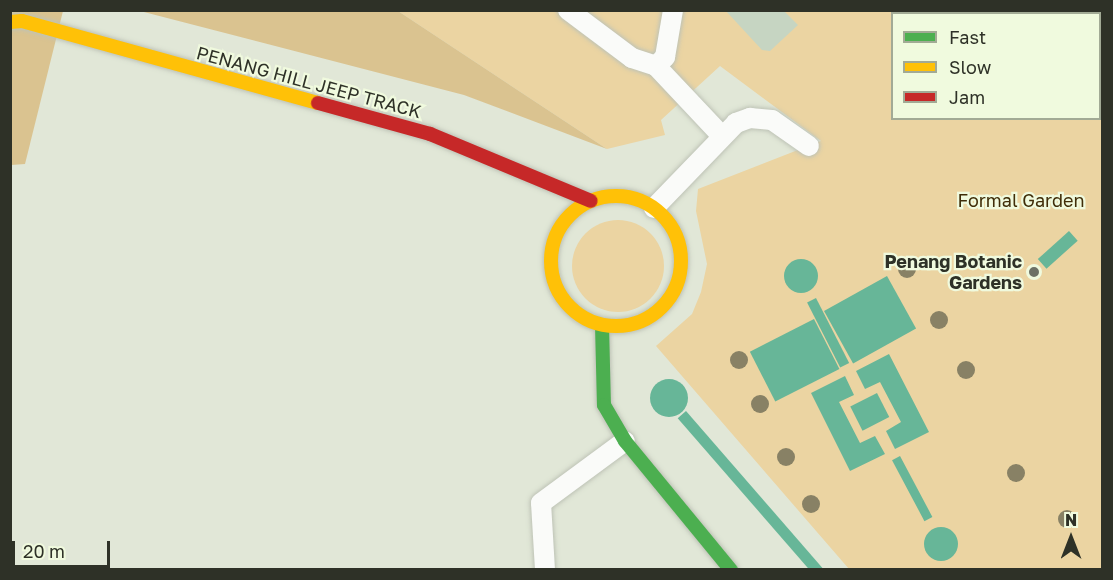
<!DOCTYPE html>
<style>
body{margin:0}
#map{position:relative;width:1113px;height:580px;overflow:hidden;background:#e1e7d7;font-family:"Golos Text",sans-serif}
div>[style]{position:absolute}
.green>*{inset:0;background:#ebd4a2}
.round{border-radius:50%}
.forest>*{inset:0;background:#dac390}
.water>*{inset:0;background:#67b698;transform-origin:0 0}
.building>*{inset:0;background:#c6d5c2}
.roads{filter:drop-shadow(0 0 2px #bec3b6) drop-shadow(0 0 2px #bec3b6)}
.lane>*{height:20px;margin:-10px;padding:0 10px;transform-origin:10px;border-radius:10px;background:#fafbf9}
.fast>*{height:14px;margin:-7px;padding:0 7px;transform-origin:7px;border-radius:7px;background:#4caf50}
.slow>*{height:14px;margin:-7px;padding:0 7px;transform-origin:7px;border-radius:7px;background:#ffc107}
.slow>.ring{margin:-7px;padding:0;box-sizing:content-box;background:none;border:14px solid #ffc107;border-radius:50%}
.jam>*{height:14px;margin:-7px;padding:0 7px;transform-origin:7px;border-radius:7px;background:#c62828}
.trees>*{width:18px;height:18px;margin:-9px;border-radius:50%;background:#888165}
.dots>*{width:16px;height:16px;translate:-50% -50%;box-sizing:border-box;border:3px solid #f0fade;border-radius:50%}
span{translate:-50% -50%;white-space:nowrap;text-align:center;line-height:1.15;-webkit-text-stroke:4.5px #f0fade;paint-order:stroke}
.street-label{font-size:18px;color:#2e3127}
.park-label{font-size:18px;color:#402d08}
.poi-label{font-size:18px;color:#2e3127;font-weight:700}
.right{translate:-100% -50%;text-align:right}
.frame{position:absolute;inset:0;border:12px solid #2e3127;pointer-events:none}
.legend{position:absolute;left:891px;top:12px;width:210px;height:108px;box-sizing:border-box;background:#f0fade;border:2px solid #a2aa95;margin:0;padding:8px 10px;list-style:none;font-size:18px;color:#2e3127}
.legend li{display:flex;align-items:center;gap:12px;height:30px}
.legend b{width:30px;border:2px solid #a2aa95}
.north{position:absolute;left:1041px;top:508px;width:60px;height:60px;-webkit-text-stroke:4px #f0fade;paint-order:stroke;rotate:0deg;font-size:16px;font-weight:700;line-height:24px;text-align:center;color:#2e3127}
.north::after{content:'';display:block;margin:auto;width:21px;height:27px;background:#2e3127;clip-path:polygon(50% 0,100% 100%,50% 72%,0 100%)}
.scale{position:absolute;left:12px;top:541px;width:98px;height:27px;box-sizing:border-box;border:3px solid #2e3127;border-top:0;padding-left:8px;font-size:18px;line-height:21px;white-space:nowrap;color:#2e3127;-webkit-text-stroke:4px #f0fade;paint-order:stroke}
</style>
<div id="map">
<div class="green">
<i style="clip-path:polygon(evenodd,398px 11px,1102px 11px,1102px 569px,849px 569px,656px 346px,692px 314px,701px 292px,707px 264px,696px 211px,698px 189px,821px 141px,720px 66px,661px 120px,665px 135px,607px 149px,398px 11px,892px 14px,1100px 14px,1100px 118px,892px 118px,892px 14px)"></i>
<i class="round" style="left:572px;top:220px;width:92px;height:92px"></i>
</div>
<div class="forest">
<i style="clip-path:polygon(10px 11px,63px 11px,25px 164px,11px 165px)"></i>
<i style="clip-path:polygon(140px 11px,398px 11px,607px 149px,464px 95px)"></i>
</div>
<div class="water">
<i style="left:1069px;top:231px;width:13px;height:42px;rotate:48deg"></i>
<i class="round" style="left:784px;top:259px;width:34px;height:34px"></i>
<i style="left:887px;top:276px;width:60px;height:72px;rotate:61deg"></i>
<i style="left:816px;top:298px;width:73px;height:10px;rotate:63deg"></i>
<i style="left:814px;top:319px;width:56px;height:72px;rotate:63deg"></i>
<i style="clip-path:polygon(889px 354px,929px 432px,895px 449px,886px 431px,901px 422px,880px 382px,865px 389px,856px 371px)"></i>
<i style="clip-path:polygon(845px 376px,854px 395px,839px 402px,860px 443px,875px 436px,885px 454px,850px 471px,811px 393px)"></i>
<i class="round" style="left:650px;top:379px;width:38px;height:38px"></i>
<i style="left:877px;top:393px;width:27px;height:30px;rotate:63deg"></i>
<i style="left:686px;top:411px;width:209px;height:11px;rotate:49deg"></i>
<i style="left:900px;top:456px;width:69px;height:9px;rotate:62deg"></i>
<i class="round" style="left:924px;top:527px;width:34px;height:34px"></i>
</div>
<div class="building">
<i style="clip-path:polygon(725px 10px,783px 10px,798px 25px,770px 51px,762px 50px)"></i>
</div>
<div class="roads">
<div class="lane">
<i style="left:568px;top:10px;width:80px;rotate:36.9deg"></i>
<i style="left:632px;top:58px;width:25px;rotate:18deg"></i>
<i style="left:656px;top:66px;width:96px;rotate:46.7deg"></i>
<i style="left:656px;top:66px;width:13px;rotate:-45deg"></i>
<i style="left:665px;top:57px;width:48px;rotate:-80.3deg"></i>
<i style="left:654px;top:208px;width:118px;rotate:-46deg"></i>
<i style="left:736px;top:123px;width:15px;rotate:-20deg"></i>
<i style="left:750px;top:118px;width:22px;rotate:5deg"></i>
<i style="left:772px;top:120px;width:45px;rotate:35.1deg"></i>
<i style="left:545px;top:570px;width:67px;rotate:-93.4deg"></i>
<i style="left:541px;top:503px;width:104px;rotate:-36.4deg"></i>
</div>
<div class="fast">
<i style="left:602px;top:325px;width:80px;rotate:88.6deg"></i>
<i style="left:604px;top:405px;width:42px;rotate:59.7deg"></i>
<i style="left:625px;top:441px;width:167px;rotate:50.6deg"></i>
</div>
<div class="slow">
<i style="left:10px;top:22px;width:12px;rotate:-5deg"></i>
<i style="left:22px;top:21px;width:307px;rotate:15.5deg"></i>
<i class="ring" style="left:551px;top:196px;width:116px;height:116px"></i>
</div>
<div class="jam">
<i style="left:318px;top:103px;width:116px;rotate:15.5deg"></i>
<i style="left:430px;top:134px;width:174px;rotate:22.6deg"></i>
</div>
</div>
<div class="trees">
<i style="left:907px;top:269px"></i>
<i style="left:939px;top:320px"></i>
<i style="left:739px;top:360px"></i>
<i style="left:966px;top:370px"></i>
<i style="left:760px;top:404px"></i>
<i style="left:786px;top:457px"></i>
<i style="left:1016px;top:473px"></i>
<i style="left:811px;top:504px"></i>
<i style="left:1067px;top:519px"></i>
</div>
<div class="dots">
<i style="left:1034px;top:272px;background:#6d7165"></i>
</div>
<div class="street-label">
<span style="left:309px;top:82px;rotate:15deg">PENANG HILL JEEP TRACK</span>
</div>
<div class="park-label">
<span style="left:1021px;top:200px">Formal Garden</span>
</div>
<div class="poi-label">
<span class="right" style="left:1022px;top:272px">Penang Botanic<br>Gardens</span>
</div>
<div class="frame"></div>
<ul class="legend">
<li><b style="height:8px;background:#4caf50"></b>Fast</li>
<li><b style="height:8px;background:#ffc107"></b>Slow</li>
<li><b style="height:8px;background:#c62828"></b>Jam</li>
</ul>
<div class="north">N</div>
<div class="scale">20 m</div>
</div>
